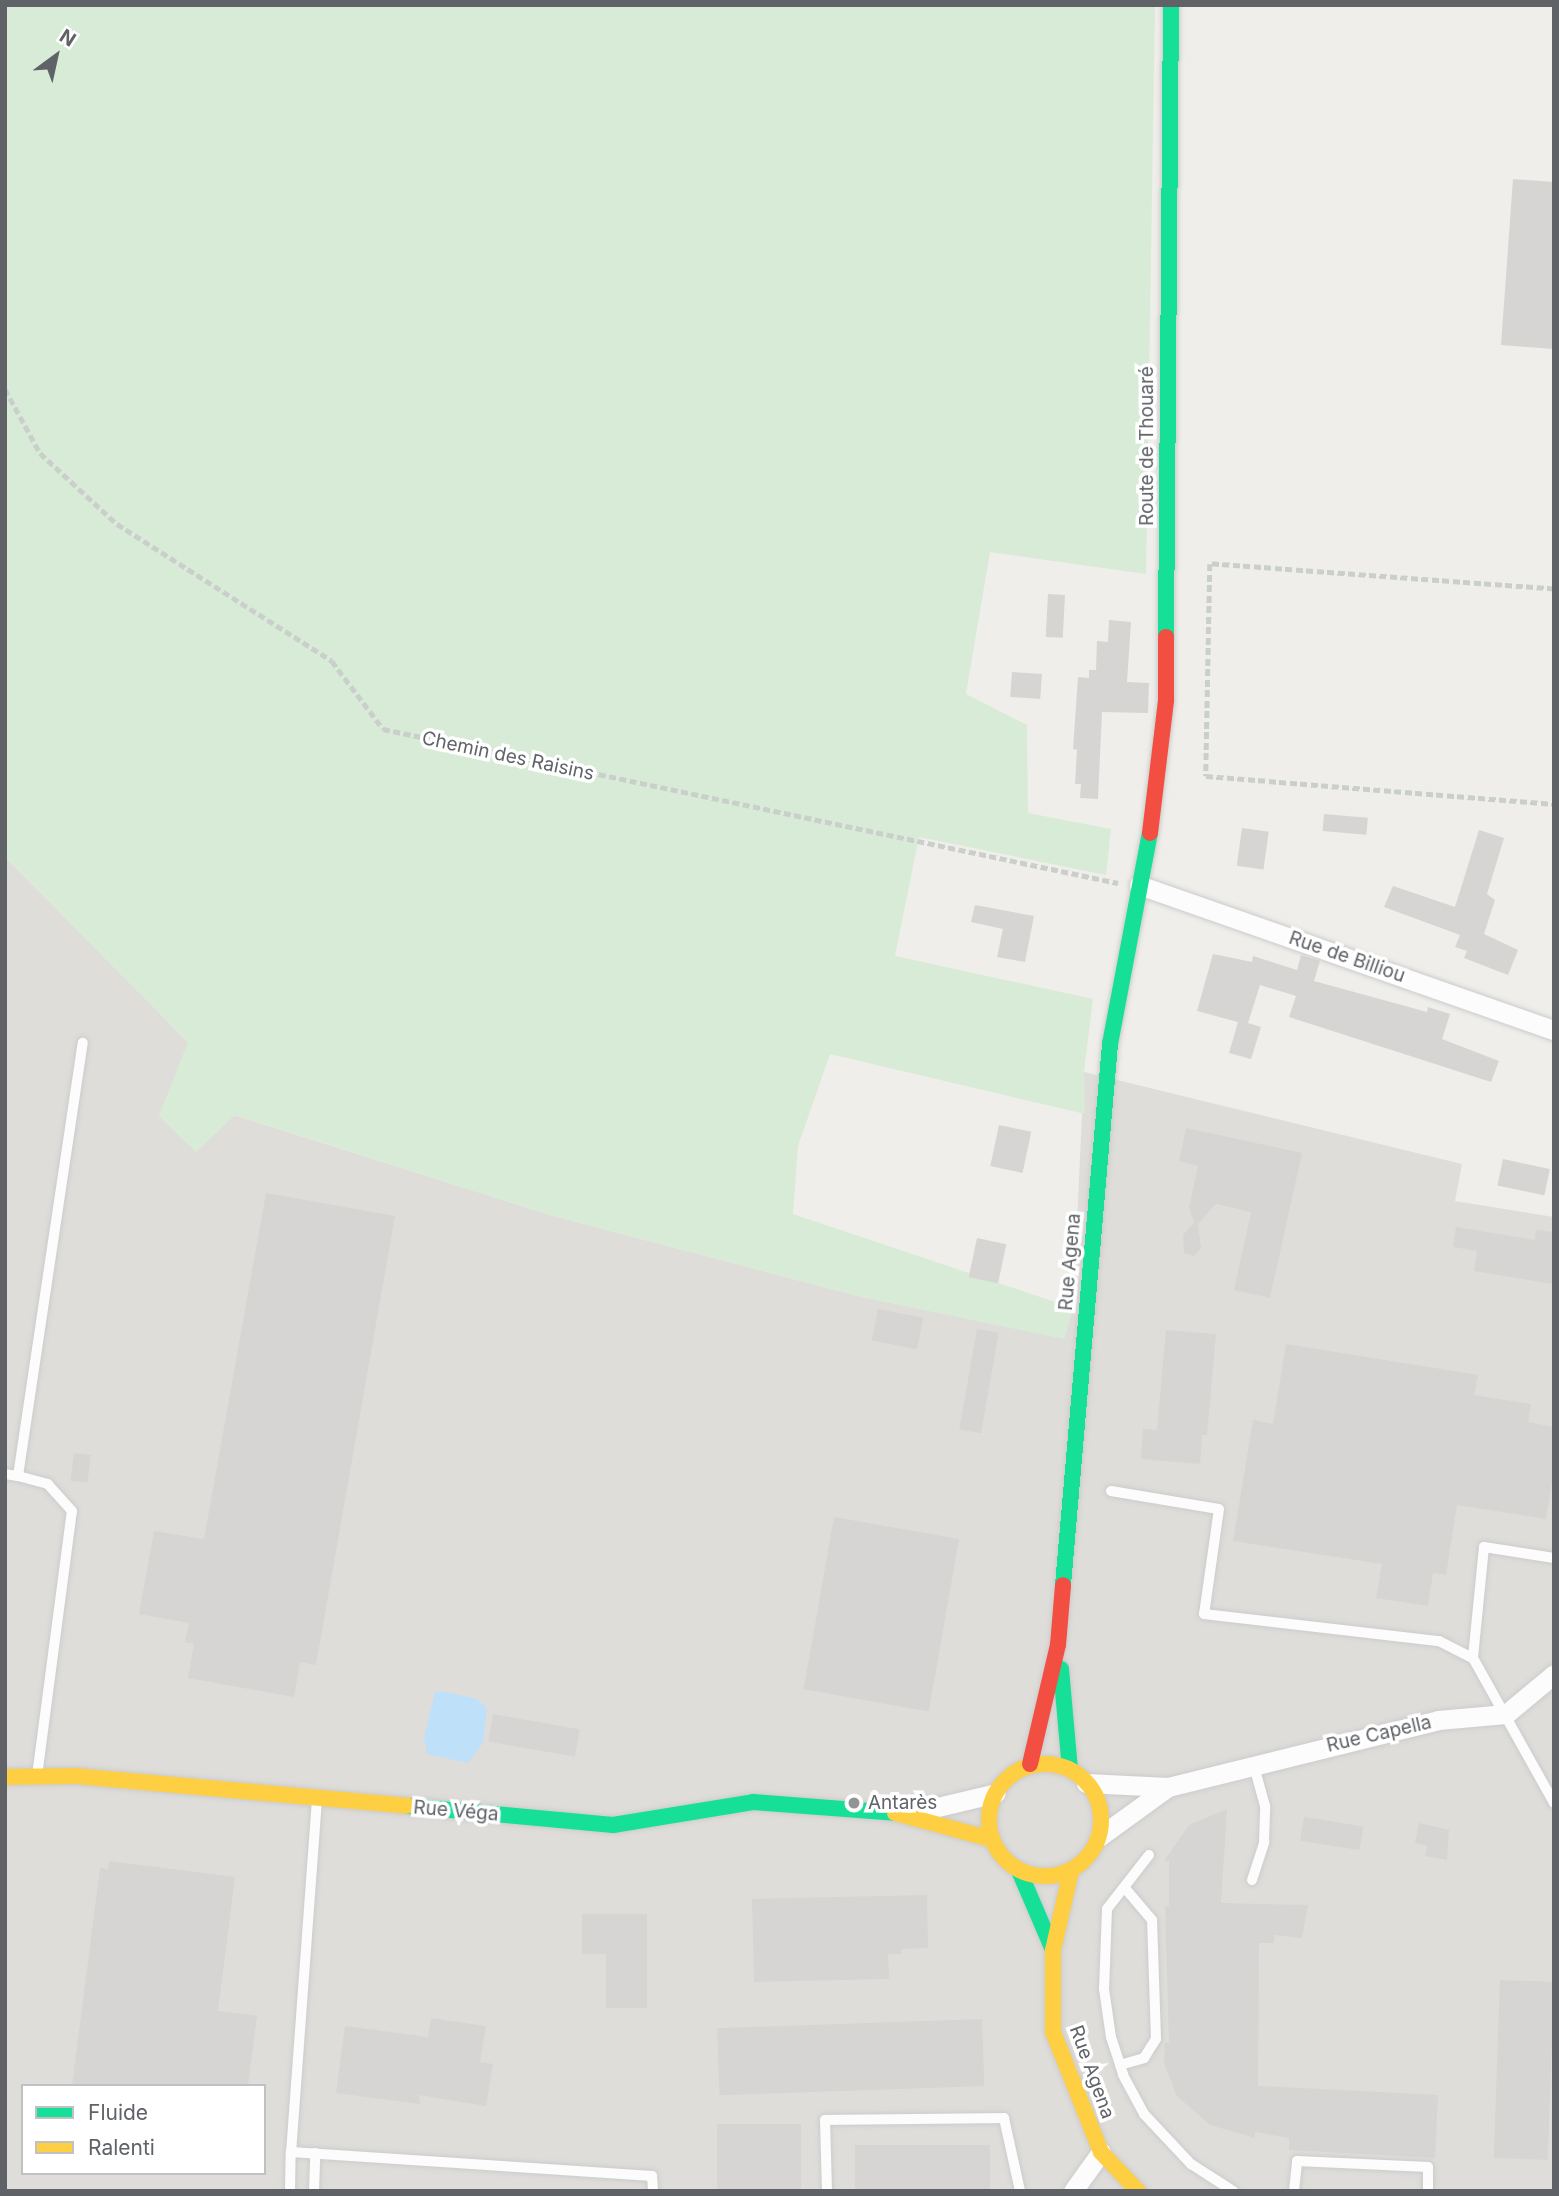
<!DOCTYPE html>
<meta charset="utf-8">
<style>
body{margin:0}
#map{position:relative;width:1559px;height:2196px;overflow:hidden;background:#efeeea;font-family:Inter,sans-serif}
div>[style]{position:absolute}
.industrial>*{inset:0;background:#dfddda}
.green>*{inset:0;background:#d8ebd6}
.water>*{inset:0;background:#bfe0f9}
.building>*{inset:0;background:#d6d5d3;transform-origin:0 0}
.path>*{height:4.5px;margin-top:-2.25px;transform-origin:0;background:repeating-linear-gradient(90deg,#cacfcc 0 7px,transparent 0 10.5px)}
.roads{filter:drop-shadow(0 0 2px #cbcccc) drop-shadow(0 0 2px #cbcccc)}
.lane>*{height:10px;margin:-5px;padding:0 5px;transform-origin:5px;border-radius:5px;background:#fdfcfc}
.street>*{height:19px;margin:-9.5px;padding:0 9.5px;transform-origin:9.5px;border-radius:9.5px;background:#fdfcfc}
.fast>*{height:16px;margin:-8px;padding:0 8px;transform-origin:8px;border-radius:8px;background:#16e098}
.slow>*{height:16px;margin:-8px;padding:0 8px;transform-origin:8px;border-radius:8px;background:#ffcf43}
.slow>.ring{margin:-8px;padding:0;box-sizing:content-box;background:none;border:16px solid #ffcf43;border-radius:50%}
.jam>*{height:16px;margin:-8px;padding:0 8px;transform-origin:8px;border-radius:8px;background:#f24e42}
.dots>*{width:19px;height:19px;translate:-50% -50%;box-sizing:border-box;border:4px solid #fff;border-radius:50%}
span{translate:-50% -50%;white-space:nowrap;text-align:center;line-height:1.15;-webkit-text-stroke:7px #fff;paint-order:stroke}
.street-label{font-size:19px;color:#5f6368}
.poi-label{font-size:19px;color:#5f6368}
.left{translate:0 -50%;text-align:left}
.frame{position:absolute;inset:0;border:7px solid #5f6368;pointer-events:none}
.legend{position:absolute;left:21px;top:2084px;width:245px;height:91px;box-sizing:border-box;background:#fff;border:2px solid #bfc1c3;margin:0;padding:9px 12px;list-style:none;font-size:21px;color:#5f6368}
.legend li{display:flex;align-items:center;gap:14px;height:35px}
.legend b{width:35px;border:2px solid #bfc1c3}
.north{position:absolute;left:21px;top:21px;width:70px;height:70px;-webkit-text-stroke:5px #fff;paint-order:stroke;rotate:33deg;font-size:19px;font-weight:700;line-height:28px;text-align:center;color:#5f6368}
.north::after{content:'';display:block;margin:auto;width:24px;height:32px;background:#5f6368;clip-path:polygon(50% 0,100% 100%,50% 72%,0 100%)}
</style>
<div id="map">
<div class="industrial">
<i style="clip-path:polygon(evenodd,5px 857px,189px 1043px,159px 1116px,234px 1115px,550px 1215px,862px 1297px,1064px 1338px,1073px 1308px,1084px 1072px,1462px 1164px,1455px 1201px,1554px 1217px,1554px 2191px,5px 2191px,5px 857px,23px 2086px,264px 2086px,264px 2173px,23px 2173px,23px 2086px)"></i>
</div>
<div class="green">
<i style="clip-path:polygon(5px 5px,1155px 5px,1146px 574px,990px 552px,966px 694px,1027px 725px,1028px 813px,1111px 829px,1106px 875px,919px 837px,895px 956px,1093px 999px,1084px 1072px,1085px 1114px,830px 1054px,798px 1146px,793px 1214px,1073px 1308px,1064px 1339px,862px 1297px,550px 1215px,235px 1115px,196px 1152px,159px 1116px,188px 1042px,5px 857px)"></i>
</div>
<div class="water">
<i style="clip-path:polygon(442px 1691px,477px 1699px,487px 1708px,483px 1743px,468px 1763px,427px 1754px,424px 1738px,435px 1692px)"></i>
</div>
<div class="building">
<i style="clip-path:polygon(1513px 179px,1554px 182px,1554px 349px,1501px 345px)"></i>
<i style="left:1048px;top:594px;width:17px;height:43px;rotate:3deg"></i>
<i style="clip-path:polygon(1109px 620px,1131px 622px,1127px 682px,1149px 683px,1148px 713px,1102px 712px,1098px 799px,1080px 798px,1081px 784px,1075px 784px,1077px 750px,1073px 749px,1078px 677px,1089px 678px,1089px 670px,1096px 670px,1097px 641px,1108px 642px)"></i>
<i style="left:1012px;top:672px;width:30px;height:25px;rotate:4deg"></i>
<i style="left:1324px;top:814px;width:44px;height:17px;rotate:5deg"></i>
<i style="left:1242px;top:828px;width:27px;height:38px;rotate:8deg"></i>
<i style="clip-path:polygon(1479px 830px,1504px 838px,1487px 894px,1495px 900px,1484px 934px,1518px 950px,1508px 975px,1464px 958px,1467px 951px,1455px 947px,1460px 935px,1384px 907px,1393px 886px,1455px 907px)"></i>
<i style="clip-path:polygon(975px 905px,1034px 916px,1025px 962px,997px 957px,1003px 929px,971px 922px)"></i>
<i style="clip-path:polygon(1213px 954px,1252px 962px,1253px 956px,1297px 970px,1301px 955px,1320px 961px,1314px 981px,1427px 1012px,1428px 1007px,1450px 1014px,1442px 1039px,1499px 1061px,1491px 1082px,1289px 1017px,1296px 996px,1260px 985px,1248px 1023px,1261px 1027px,1251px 1059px,1229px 1053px,1238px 1022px,1197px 1011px)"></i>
<i style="left:999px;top:1125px;width:33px;height:42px;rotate:12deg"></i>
<i style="clip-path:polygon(1186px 1128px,1302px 1153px,1270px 1298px,1234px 1290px,1251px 1212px,1216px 1204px,1198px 1224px,1201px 1248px,1194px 1256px,1184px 1253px,1183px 1235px,1194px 1223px,1189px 1207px,1198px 1166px,1179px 1161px)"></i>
<i style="left:1503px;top:1159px;width:48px;height:27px;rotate:12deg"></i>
<i style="clip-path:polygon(266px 1193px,395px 1216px,316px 1665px,300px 1662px,294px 1697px,188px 1678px,194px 1644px,185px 1642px,189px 1623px,139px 1614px,154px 1531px,204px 1539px)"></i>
<i style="clip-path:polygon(1456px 1227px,1535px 1240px,1536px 1230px,1554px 1232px,1554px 1284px,1474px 1271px,1477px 1251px,1453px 1247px)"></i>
<i style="left:977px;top:1238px;width:30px;height:40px;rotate:12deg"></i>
<i style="left:878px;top:1309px;width:46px;height:32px;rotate:11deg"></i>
<i style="left:977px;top:1329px;width:22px;height:102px;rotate:10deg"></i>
<i style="clip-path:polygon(1166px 1330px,1216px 1334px,1207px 1435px,1202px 1435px,1200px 1464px,1141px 1459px,1143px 1429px,1157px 1430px)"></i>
<i style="clip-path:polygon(1286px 1344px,1478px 1375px,1474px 1395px,1531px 1404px,1528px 1422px,1554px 1427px,1554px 1470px,1546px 1519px,1457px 1505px,1446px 1575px,1433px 1573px,1428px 1606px,1376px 1598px,1382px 1564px,1233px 1541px,1253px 1420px,1273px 1424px)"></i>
<i style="left:74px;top:1453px;width:17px;height:28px;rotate:7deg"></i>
<i style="left:834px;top:1517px;width:127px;height:175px;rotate:10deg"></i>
<i style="left:493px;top:1714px;width:88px;height:28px;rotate:10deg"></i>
<i style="clip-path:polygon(1227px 1809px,1221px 1903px,1308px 1905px,1302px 1938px,1274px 1935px,1274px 1943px,1259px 1943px,1258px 2086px,1438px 2095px,1435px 2158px,1289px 2150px,1289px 2138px,1255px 2132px,1255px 2138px,1210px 2125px,1177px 2096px,1164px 2063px,1165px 2043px,1169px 2043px,1165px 1906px,1169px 1906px,1169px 1861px,1164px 1861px,1189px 1825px)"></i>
<i style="left:1304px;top:1817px;width:60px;height:24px;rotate:9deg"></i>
<i style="clip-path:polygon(1419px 1823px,1449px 1830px,1447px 1860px,1425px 1856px,1427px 1846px,1415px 1843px)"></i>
<i style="clip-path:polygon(109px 1861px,235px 1877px,218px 2011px,257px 2016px,248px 2086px,72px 2086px,100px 1868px,108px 1869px)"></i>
<i style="clip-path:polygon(927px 1895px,928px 1948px,901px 1949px,901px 1954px,888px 1954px,889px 1979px,754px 1982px,752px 1899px)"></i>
<i style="clip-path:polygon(582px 1914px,647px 1914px,647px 2008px,606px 2008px,606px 1954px,582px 1954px)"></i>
<i style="left:1500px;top:1980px;width:54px;height:178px;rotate:2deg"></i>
<i style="clip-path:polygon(431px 2018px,486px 2026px,480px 2062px,493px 2064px,486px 2106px,419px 2095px,420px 2104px,336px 2093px,345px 2026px,428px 2037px)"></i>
<i style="left:982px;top:2019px;width:67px;height:265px;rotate:88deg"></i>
<i style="left:801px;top:2124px;width:67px;height:84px;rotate:90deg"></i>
<i style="left:990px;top:2145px;width:46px;height:135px;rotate:90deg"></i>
</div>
<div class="path">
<i style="left:5px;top:389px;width:73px;rotate:61.3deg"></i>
<i style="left:40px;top:453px;width:105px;rotate:42.7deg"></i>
<i style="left:117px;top:524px;width:255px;rotate:32.5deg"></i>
<i style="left:332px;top:661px;width:85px;rotate:53.1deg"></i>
<i style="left:383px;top:729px;width:751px;rotate:11.83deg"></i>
<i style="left:1554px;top:589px;width:345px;rotate:-175.8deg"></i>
<i style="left:1210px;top:564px;width:212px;rotate:91.1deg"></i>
<i style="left:1206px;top:776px;width:349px;rotate:4.6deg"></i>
</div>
<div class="roads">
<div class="lane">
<i style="left:5px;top:1474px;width:13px;rotate:9deg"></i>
<i style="left:1111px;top:1491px;width:109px;rotate:9.5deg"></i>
<i style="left:1219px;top:1509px;width:106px;rotate:98.1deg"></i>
<i style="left:1204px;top:1614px;width:237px;rotate:6.6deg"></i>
<i style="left:1439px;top:1641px;width:38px;rotate:27deg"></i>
<i style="left:1554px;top:1558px;width:71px;rotate:-171.1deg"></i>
<i style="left:1484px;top:1547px;width:112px;rotate:95.7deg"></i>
<i style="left:1473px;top:1658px;width:166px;rotate:60.8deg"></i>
<i style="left:37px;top:1776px;width:267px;rotate:-82.5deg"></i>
<i style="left:72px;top:1511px;width:36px;rotate:-132deg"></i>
<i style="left:48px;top:1484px;width:31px;rotate:-165deg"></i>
<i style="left:18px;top:1476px;width:438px;rotate:-81.5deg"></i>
<i style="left:317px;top:1799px;width:354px;rotate:94.2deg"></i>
<i style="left:291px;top:2152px;width:362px;rotate:3.8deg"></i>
<i style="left:652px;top:2176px;width:15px;rotate:86deg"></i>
<i style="left:1149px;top:1855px;width:68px;rotate:127.9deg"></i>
<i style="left:1107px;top:1909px;width:80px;rotate:92.1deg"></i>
<i style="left:1104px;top:1989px;width:49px;rotate:81.7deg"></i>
<i style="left:1111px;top:2037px;width:40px;rotate:72deg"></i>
<i style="left:1123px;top:2075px;width:44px;rotate:61.7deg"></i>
<i style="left:1144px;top:2114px;width:69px;rotate:46.8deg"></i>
<i style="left:1191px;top:2164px;width:50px;rotate:32.7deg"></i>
<i style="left:1252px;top:1880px;width:40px;rotate:-72deg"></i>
<i style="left:1264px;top:1842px;width:36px;rotate:-88deg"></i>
<i style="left:1265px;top:1806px;width:41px;rotate:-105.4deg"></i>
<i style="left:1120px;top:2065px;width:25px;rotate:-16deg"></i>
<i style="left:1144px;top:2058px;width:22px;rotate:-58deg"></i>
<i style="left:1156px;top:2039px;width:119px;rotate:-91.9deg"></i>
<i style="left:1152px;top:1920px;width:43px;rotate:-130.3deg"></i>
<i style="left:290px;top:2191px;width:39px;rotate:-89deg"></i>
<i style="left:314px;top:2191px;width:38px;rotate:-88deg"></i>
<i style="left:827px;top:2191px;width:71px;rotate:-91.6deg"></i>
<i style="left:825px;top:2120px;width:179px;rotate:-0.6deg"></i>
<i style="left:1004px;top:2118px;width:75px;rotate:77.6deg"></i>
<i style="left:1294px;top:2191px;width:30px;rotate:-84deg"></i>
<i style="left:1297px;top:2161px;width:131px;rotate:2.6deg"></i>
<i style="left:1428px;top:2167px;width:24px;rotate:90deg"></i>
</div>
<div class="street">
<i style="left:1139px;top:885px;width:440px;rotate:19.3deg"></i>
<i style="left:1086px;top:1783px;width:82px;rotate:2.8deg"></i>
<i style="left:1168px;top:1787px;width:278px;rotate:-13.9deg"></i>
<i style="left:1438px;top:1720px;width:68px;rotate:-5deg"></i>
<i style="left:1506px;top:1714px;width:62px;rotate:-39.8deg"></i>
<i style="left:908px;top:1814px;width:90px;rotate:-13.4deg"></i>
<i style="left:1099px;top:1837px;width:85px;rotate:-35.9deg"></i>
<i style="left:1073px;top:2191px;width:48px;rotate:-54.3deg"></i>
</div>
<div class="fast">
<i style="left:1166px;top:637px;width:632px;rotate:-89.55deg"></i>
<i style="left:1063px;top:1585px;width:543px;rotate:-85.03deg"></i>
<i style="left:1110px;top:1044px;width:215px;rotate:-79.3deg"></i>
<i style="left:1061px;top:1669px;width:100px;rotate:84.9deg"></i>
<i style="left:408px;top:1806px;width:206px;rotate:5.3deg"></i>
<i style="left:613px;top:1825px;width:142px;rotate:-9.3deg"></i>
<i style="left:753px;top:1802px;width:142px;rotate:4.4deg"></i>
<i style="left:1020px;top:1873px;width:84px;rotate:66.8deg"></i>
</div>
<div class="slow">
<i class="ring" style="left:989px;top:1764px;width:96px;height:96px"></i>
<i style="left:5px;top:1777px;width:70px;rotate:-0.8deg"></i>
<i style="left:75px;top:1776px;width:334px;rotate:5.1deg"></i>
<i style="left:895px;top:1813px;width:99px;rotate:15.2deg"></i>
<i style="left:1071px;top:1871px;width:81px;rotate:102.8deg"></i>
<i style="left:1053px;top:1950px;width:82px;rotate:90deg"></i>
<i style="left:1053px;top:2032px;width:129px;rotate:68.2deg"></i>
<i style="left:1101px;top:2152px;width:54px;rotate:46.5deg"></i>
</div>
<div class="jam">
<i style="left:1150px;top:833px;width:134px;rotate:-83.1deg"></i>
<i style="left:1166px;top:700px;width:63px;rotate:-90deg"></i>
<i style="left:1030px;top:1764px;width:122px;rotate:-76.8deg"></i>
<i style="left:1058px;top:1645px;width:60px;rotate:-85.2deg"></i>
</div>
</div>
<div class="dots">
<i style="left:854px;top:1803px;background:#919496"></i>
</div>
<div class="street-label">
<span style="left:1147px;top:446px;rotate:-90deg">Route de Thouaré</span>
<span style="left:508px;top:756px;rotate:12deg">Chemin des Raisins</span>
<span style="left:1347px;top:957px;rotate:19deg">Rue de Billiou</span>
<span style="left:1070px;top:1262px;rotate:-85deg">Rue Agena</span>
<span style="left:1379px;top:1734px;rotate:-13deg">Rue Capella</span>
<span style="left:456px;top:1811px;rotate:5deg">Rue Véga</span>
<span style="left:1092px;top:2072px;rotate:70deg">Rue Agena</span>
</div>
<div class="poi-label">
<span class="left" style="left:868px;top:1803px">Antarès</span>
</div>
<div class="frame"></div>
<ul class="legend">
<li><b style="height:9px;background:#16e098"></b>Fluide</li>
<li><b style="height:9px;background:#ffcf43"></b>Ralenti</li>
</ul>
<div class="north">N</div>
</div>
